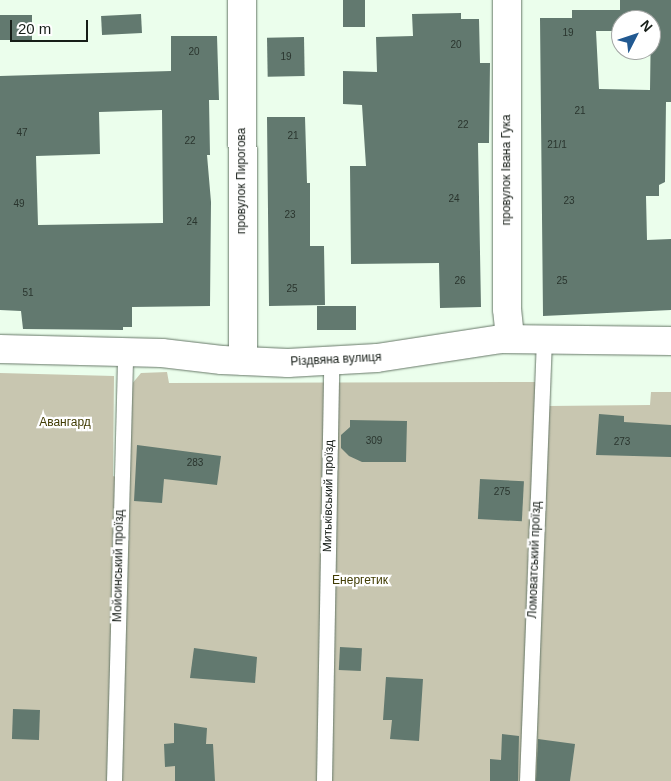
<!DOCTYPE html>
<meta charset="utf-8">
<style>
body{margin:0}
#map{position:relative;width:671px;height:781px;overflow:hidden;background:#ebfeec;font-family:Arial,sans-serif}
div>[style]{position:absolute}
.green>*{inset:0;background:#c8c6b0}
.building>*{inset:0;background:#62796f;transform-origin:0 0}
.roads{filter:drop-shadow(0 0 1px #677868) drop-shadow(0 0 1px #677868)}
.lane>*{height:15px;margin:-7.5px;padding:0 7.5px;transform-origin:7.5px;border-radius:7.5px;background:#fff}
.street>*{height:28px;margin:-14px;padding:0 14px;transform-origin:14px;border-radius:14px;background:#fff}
span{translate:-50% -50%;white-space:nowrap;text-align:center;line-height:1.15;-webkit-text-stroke:4.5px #fff;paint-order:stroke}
.number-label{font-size:10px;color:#2a352e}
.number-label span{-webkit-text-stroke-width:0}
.street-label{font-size:12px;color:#171e18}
.park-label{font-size:12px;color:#413c03}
.north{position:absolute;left:611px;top:10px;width:50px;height:50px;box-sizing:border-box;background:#fff;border:1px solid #a2a5a3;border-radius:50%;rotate:49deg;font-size:14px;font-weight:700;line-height:20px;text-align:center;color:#171e18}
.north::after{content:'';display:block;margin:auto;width:18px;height:22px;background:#215991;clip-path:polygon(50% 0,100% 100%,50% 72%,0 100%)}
.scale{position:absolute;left:10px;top:20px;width:78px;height:22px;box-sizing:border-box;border:2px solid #171e18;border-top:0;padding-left:6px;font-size:15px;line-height:18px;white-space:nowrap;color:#171e18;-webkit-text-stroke:4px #fff;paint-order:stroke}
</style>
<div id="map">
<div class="green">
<i style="clip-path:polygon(167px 372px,169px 383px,535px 382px,548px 406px,650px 405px,651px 392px,671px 392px,671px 781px,0 781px,0 373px,114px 376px,113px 476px,130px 483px,131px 385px,141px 373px)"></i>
</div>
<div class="building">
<i style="left:343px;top:0;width:22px;height:27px"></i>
<i style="clip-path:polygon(evenodd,620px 0,671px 0,671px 102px,666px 102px,665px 182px,659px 185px,659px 196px,646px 196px,647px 240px,671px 239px,671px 310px,543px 316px,540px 18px,572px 18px,572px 10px,620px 10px,620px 0,621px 20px,651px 20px,650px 90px,599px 89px,596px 31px,621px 31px,621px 20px)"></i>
<i style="clip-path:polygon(461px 13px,461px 19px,479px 19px,480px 63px,490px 63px,489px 143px,478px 143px,481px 307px,440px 308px,439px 263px,351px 264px,350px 166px,366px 166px,362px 105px,343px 104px,343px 71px,377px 72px,376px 37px,413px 36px,412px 14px)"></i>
<i style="left:141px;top:14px;width:19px;height:40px;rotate:87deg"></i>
<i style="left:0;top:15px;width:32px;height:25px"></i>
<i style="clip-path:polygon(evenodd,171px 36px,217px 36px,219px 100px,209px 100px,210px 155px,207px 155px,211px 202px,210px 306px,132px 307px,132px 327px,123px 327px,123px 330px,23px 329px,21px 311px,0 310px,0 76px,171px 71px,171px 36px,162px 110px,163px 223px,38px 225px,36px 156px,100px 154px,99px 112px,162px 110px)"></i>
<i style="left:304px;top:37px;width:39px;height:37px;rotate:89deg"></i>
<i style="clip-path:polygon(267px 117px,305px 117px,307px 183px,310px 183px,310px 246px,324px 246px,325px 305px,269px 306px)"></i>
<i style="left:317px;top:306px;width:39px;height:24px"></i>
<i style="clip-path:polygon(599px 414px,624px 416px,624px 422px,671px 425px,671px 457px,596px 455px)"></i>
<i style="clip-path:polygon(350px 420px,407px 421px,406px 462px,362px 462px,349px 456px,341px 448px,341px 435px,350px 427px)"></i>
<i style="clip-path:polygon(137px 445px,221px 456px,217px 485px,164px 479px,162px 503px,134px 501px)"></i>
<i style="left:480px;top:479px;width:44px;height:40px;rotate:3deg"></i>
<i style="left:340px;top:647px;width:22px;height:23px;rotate:3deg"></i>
<i style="clip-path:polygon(194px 648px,257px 657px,255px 683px,190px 678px)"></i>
<i style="clip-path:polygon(386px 677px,423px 679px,419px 741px,390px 739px,392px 720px,383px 720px)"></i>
<i style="left:13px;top:709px;width:27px;height:30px;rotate:2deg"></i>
<i style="clip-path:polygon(174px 723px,207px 728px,206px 744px,213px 744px,215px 781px,175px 781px,175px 766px,165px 767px,164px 744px,174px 743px)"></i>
<i style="clip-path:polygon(502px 734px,519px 736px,518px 781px,490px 781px,490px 759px,501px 760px)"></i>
<i style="clip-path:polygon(538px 739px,575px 744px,570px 781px,536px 781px)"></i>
</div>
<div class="roads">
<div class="lane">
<i style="left:114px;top:781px;width:429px;rotate:-88.5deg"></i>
<i style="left:324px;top:781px;width:419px;rotate:-89deg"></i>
<i style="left:527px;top:781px;width:443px;rotate:-87.8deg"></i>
</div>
<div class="street">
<i style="left:242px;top:0;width:361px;rotate:89.8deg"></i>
<i style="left:507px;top:0;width:309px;rotate:90deg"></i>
<i style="left:507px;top:309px;width:30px;rotate:84deg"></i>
<i style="left:0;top:349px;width:162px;rotate:1.4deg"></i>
<i style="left:162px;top:353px;width:60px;rotate:6.7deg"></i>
<i style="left:222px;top:360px;width:66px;rotate:2.6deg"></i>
<i style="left:288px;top:363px;width:89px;rotate:-3.2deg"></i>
<i style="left:377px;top:358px;width:125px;rotate:-8.7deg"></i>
<i style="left:501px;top:339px;width:170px;rotate:0.7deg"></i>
</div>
</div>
<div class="number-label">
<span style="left:568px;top:33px">19</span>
<span style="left:456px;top:45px">20</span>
<span style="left:194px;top:52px">20</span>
<span style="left:286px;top:57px">19</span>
<span style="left:580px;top:111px">21</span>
<span style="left:463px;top:125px">22</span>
<span style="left:22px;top:133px">47</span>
<span style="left:293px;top:136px">21</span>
<span style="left:190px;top:141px">22</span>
<span style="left:557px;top:145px">21/1</span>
<span style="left:454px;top:199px">24</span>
<span style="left:569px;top:201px">23</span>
<span style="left:19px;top:204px">49</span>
<span style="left:290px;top:215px">23</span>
<span style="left:192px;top:222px">24</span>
<span style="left:460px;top:281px">26</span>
<span style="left:562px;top:281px">25</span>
<span style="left:292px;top:289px">25</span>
<span style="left:28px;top:293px">51</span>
<span style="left:374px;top:441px">309</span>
<span style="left:622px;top:442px">273</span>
<span style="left:195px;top:463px">283</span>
<span style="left:502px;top:492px">275</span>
</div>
<div class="street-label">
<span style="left:507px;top:170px;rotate:-90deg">провулок Івана Гука</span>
<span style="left:242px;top:181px;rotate:-90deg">провулок Пирогова</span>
<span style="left:336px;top:360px;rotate:-3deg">Різдвяна вулиця</span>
<span style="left:329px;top:496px;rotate:-89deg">Митьківський проїзд</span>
<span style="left:535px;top:560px;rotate:-88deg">Ломоватський проїзд</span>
<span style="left:119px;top:566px;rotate:-89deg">Мойсинський проїзд</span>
</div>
<div class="park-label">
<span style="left:65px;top:423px">Авангард</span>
<span style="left:360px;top:581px">Енергетик</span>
</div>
<div class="north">N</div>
<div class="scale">20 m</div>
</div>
